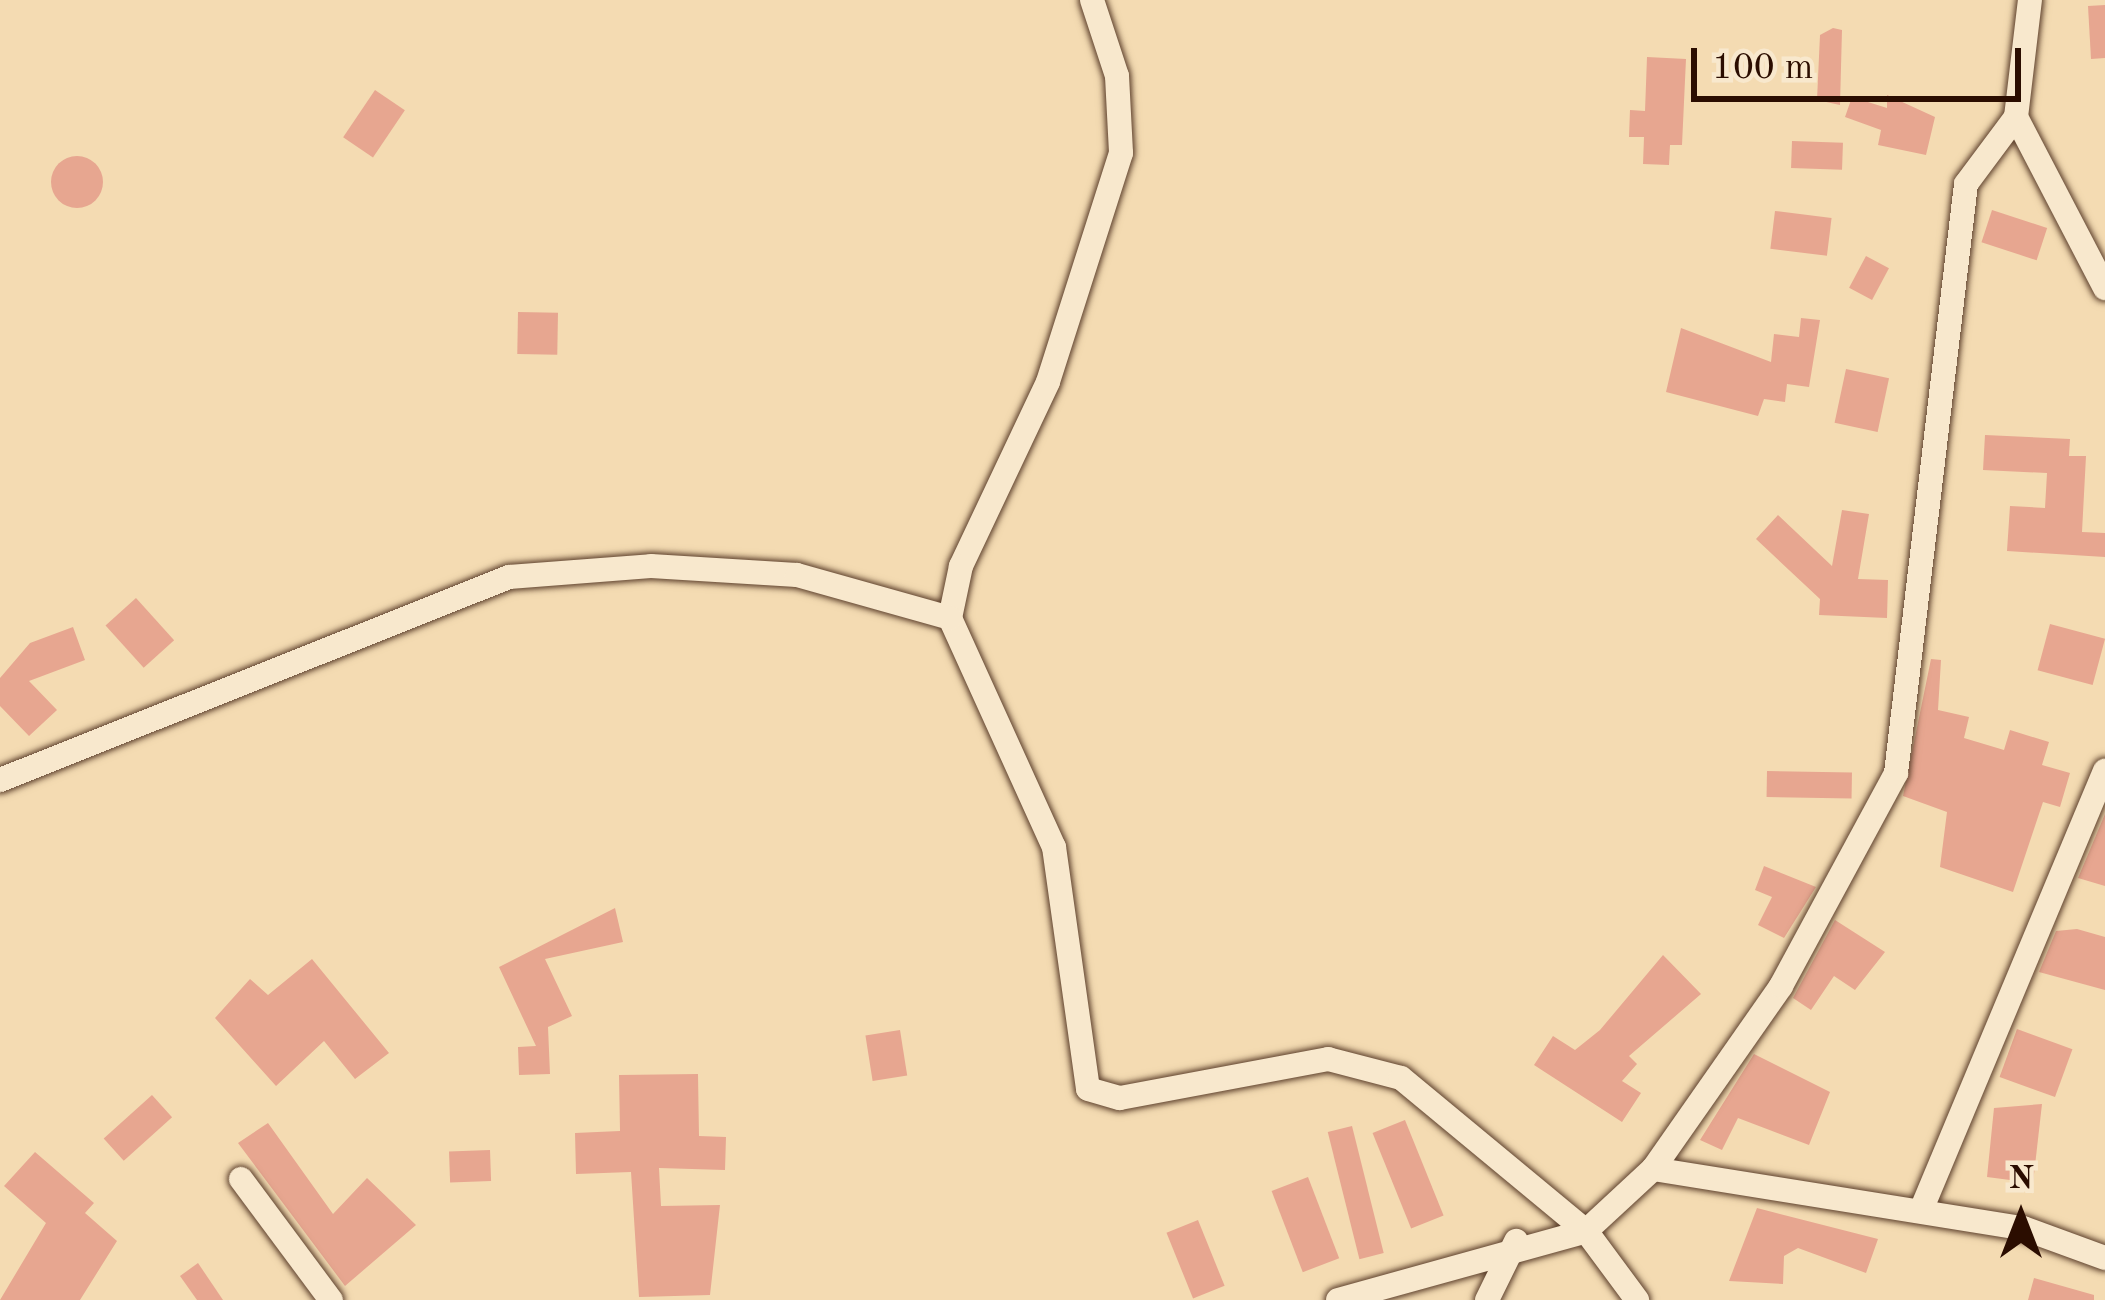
<!DOCTYPE html>
<style>
body{margin:0}
#map{position:relative;width:2105px;height:1300px;overflow:hidden;background:#f4dbb2;font-family:"Old Standard TT",serif}
div>[style]{position:absolute}
.building>*{inset:0;background:#e7a690;transform-origin:0 0}
.round{border-radius:50%}
.roads{filter:drop-shadow(0 0 3px #5d402c) drop-shadow(0 0 3px #5d402c)}
.street>*{height:24px;margin:-12px;padding:0 12px;transform-origin:12px;border-radius:12px;background:#f8e8cd}
span{translate:-50% -50%;white-space:nowrap;text-align:center;line-height:1.15;-webkit-text-stroke:9px #f8e8cd;paint-order:stroke}
.north{position:absolute;left:1961px;top:1156px;width:120px;height:120px;-webkit-text-stroke:9px #f8e8cd;paint-order:stroke;rotate:0deg;font-size:33px;font-weight:700;line-height:48px;text-align:center;color:#2b0d00}
.north::after{content:'';display:block;margin:auto;width:42px;height:54px;background:#2b0d00;clip-path:polygon(50% 0,100% 100%,50% 72%,0 100%)}
.scale{position:absolute;left:1691px;top:48px;width:330px;height:54px;box-sizing:border-box;border:6px solid #2b0d00;border-top:0;padding-left:15px;font-size:36px;line-height:42px;white-space:nowrap;color:#2b0d00;-webkit-text-stroke:9px #f8e8cd;paint-order:stroke}
</style>
<div id="map">
<div class="building">
<i style="clip-path:polygon(2105px 5px,2105px 58px,2091px 59px,2088px 6px)"></i>
<i style="clip-path:polygon(1833px 28px,1842px 30px,1840px 105px,1817px 100px,1820px 35px)"></i>
<i style="clip-path:polygon(1647px 57px,1686px 59px,1682px 145px,1670px 145px,1669px 165px,1643px 164px,1644px 137px,1629px 137px,1630px 110px,1645px 111px)"></i>
<i style="left:375px;top:90px;width:36px;height:57px;rotate:34deg"></i>
<i style="clip-path:polygon(1887px 95px,1935px 117px,1926px 155px,1878px 145px,1881px 130px,1845px 117px,1852px 97px,1887px 108px)"></i>
<i style="left:1792px;top:141px;width:51px;height:27px;rotate:2deg"></i>
<i class="round" style="left:51px;top:156px;width:52px;height:52px"></i>
<i style="left:1992px;top:210px;width:58px;height:34px;rotate:18deg"></i>
<i style="left:1775px;top:211px;width:57px;height:38px;rotate:7deg"></i>
<i style="left:1866px;top:256px;width:26px;height:36px;rotate:28deg"></i>
<i style="left:518px;top:312px;width:40px;height:42px;rotate:1deg"></i>
<i style="clip-path:polygon(1801px 318px,1820px 320px,1809px 387px,1787px 384px,1785px 402px,1764px 399px,1758px 416px,1666px 392px,1681px 328px,1771px 362px,1774px 334px,1799px 337px)"></i>
<i style="left:1846px;top:369px;width:44px;height:55px;rotate:12deg"></i>
<i style="clip-path:polygon(1985px 435px,2070px 439px,2069px 456px,2086px 456px,2082px 532px,2105px 533px,2105px 557px,2007px 551px,2010px 506px,2045px 508px,2047px 473px,1983px 470px)"></i>
<i style="clip-path:polygon(1842px 510px,1869px 514px,1858px 579px,1888px 580px,1887px 618px,1819px 615px,1820px 599px,1756px 539px,1778px 515px,1832px 566px)"></i>
<i style="left:136px;top:598px;width:57px;height:41px;rotate:48deg"></i>
<i style="left:2050px;top:624px;width:57px;height:48px;rotate:15deg"></i>
<i style="clip-path:polygon(73px 627px,85px 660px,29px 681px,57px 710px,29px 736px,0 706px,0 678px,30px 643px)"></i>
<i style="clip-path:polygon(1931px 659px,1941px 660px,1938px 710px,1969px 717px,1964px 738px,2004px 750px,2010px 730px,2049px 742px,2042px 765px,2070px 773px,2060px 807px,2043px 802px,2013px 892px,1940px 867px,1947px 812px,1903px 796px)"></i>
<i style="left:1767px;top:771px;width:85px;height:26px;rotate:1deg"></i>
<i style="clip-path:polygon(2105px 814px,2105px 886px,2078px 878px)"></i>
<i style="clip-path:polygon(1764px 866px,1816px 887px,1784px 938px,1758px 925px,1772px 897px,1755px 890px)"></i>
<i style="clip-path:polygon(615px 908px,623px 942px,545px 959px,572px 1016px,548px 1027px,550px 1074px,519px 1075px,518px 1047px,536px 1046px,499px 967px)"></i>
<i style="clip-path:polygon(1835px 920px,1885px 952px,1855px 990px,1834px 976px,1811px 1010px,1793px 998px)"></i>
<i style="clip-path:polygon(2077px 929px,2105px 937px,2105px 990px,2039px 972px,2056px 931px)"></i>
<i style="clip-path:polygon(1663px 955px,1701px 994px,1629px 1056px,1637px 1064px,1622px 1081px,1641px 1093px,1622px 1122px,1534px 1065px,1553px 1036px,1575px 1050px,1600px 1030px)"></i>
<i style="clip-path:polygon(312px 959px,389px 1053px,355px 1079px,324px 1041px,276px 1086px,215px 1018px,250px 979px,268px 995px)"></i>
<i style="left:2017px;top:1029px;width:59px;height:51px;rotate:20deg"></i>
<i style="left:900px;top:1030px;width:46px;height:35px;rotate:81deg"></i>
<i style="clip-path:polygon(1754px 1054px,1830px 1092px,1809px 1145px,1738px 1118px,1722px 1150px,1700px 1140px)"></i>
<i style="clip-path:polygon(698px 1074px,699px 1136px,726px 1137px,725px 1170px,659px 1168px,661px 1206px,720px 1205px,710px 1295px,639px 1297px,631px 1172px,576px 1174px,575px 1133px,620px 1131px,619px 1075px)"></i>
<i style="left:152px;top:1095px;width:30px;height:65px;rotate:48deg"></i>
<i style="clip-path:polygon(2042px 1104px,2033px 1183px,1987px 1177px,1994px 1108px)"></i>
<i style="left:1405px;top:1120px;width:103px;height:35px;rotate:68deg"></i>
<i style="clip-path:polygon(268px 1123px,333px 1214px,367px 1178px,416px 1225px,345px 1286px,238px 1143px)"></i>
<i style="left:1352px;top:1126px;width:131px;height:25px;rotate:76deg"></i>
<i style="left:490px;top:1150px;width:31px;height:41px;rotate:88deg"></i>
<i style="clip-path:polygon(35px 1152px,94px 1203px,85px 1213px,117px 1241px,80px 1300px,0 1300px,46px 1223px,4px 1186px)"></i>
<i style="left:1308px;top:1177px;width:87px;height:39px;rotate:69deg"></i>
<i style="clip-path:polygon(1757px 1208px,1878px 1239px,1866px 1273px,1798px 1248px,1784px 1256px,1783px 1284px,1729px 1281px)"></i>
<i style="left:1198px;top:1220px;width:71px;height:34px;rotate:68deg"></i>
<i style="clip-path:polygon(198px 1263px,223px 1300px,197px 1300px,180px 1276px)"></i>
<i style="clip-path:polygon(2034px 1278px,2094px 1295px,2094px 1300px,2028px 1300px)"></i>
</div>
<div class="roads">
<div class="street">
<i style="left:1092px;top:0;width:80px;rotate:71.8deg"></i>
<i style="left:1117px;top:76px;width:77px;rotate:87deg"></i>
<i style="left:1121px;top:153px;width:240px;rotate:107.7deg"></i>
<i style="left:1048px;top:382px;width:204px;rotate:115.3deg"></i>
<i style="left:961px;top:566px;width:53px;rotate:101.9deg"></i>
<i style="left:950px;top:618px;width:252px;rotate:65.6deg"></i>
<i style="left:1054px;top:847px;width:244px;rotate:82deg"></i>
<i style="left:1088px;top:1089px;width:33px;rotate:16deg"></i>
<i style="left:1120px;top:1098px;width:212px;rotate:-10.6deg"></i>
<i style="left:1328px;top:1059px;width:75px;rotate:14.6deg"></i>
<i style="left:1401px;top:1078px;width:240px;rotate:39.6deg"></i>
<i style="left:1586px;top:1231px;width:86px;rotate:53.5deg"></i>
<i style="left:2016px;top:117px;width:193px;rotate:62.5deg"></i>
<i style="left:0;top:780px;width:548px;rotate:-21.74deg"></i>
<i style="left:509px;top:577px;width:142px;rotate:-4.4deg"></i>
<i style="left:651px;top:566px;width:146px;rotate:3.5deg"></i>
<i style="left:797px;top:575px;width:159px;rotate:15.7deg"></i>
<i style="left:1653px;top:1169px;width:223px;rotate:-55deg"></i>
<i style="left:1781px;top:986px;width:242px;rotate:-61.6deg"></i>
<i style="left:1896px;top:773px;width:593px;rotate:-83.22deg"></i>
<i style="left:1966px;top:184px;width:84px;rotate:-53.3deg"></i>
<i style="left:2016px;top:117px;width:118px;rotate:-83.2deg"></i>
<i style="left:241px;top:1179px;width:151px;rotate:53.4deg"></i>
<i style="left:1922px;top:1208px;width:474px;rotate:-67.3deg"></i>
<i style="left:1338px;top:1300px;width:257px;rotate:-15.5deg"></i>
<i style="left:1586px;top:1231px;width:91px;rotate:-42.8deg"></i>
<i style="left:1653px;top:1169px;width:375px;rotate:9.1deg"></i>
<i style="left:2023px;top:1228px;width:87px;rotate:20.1deg"></i>
<i style="left:1487px;top:1300px;width:66px;rotate:-63.8deg"></i>
</div>
</div>
<div class="north">N</div>
<div class="scale">100 m</div>
</div>
